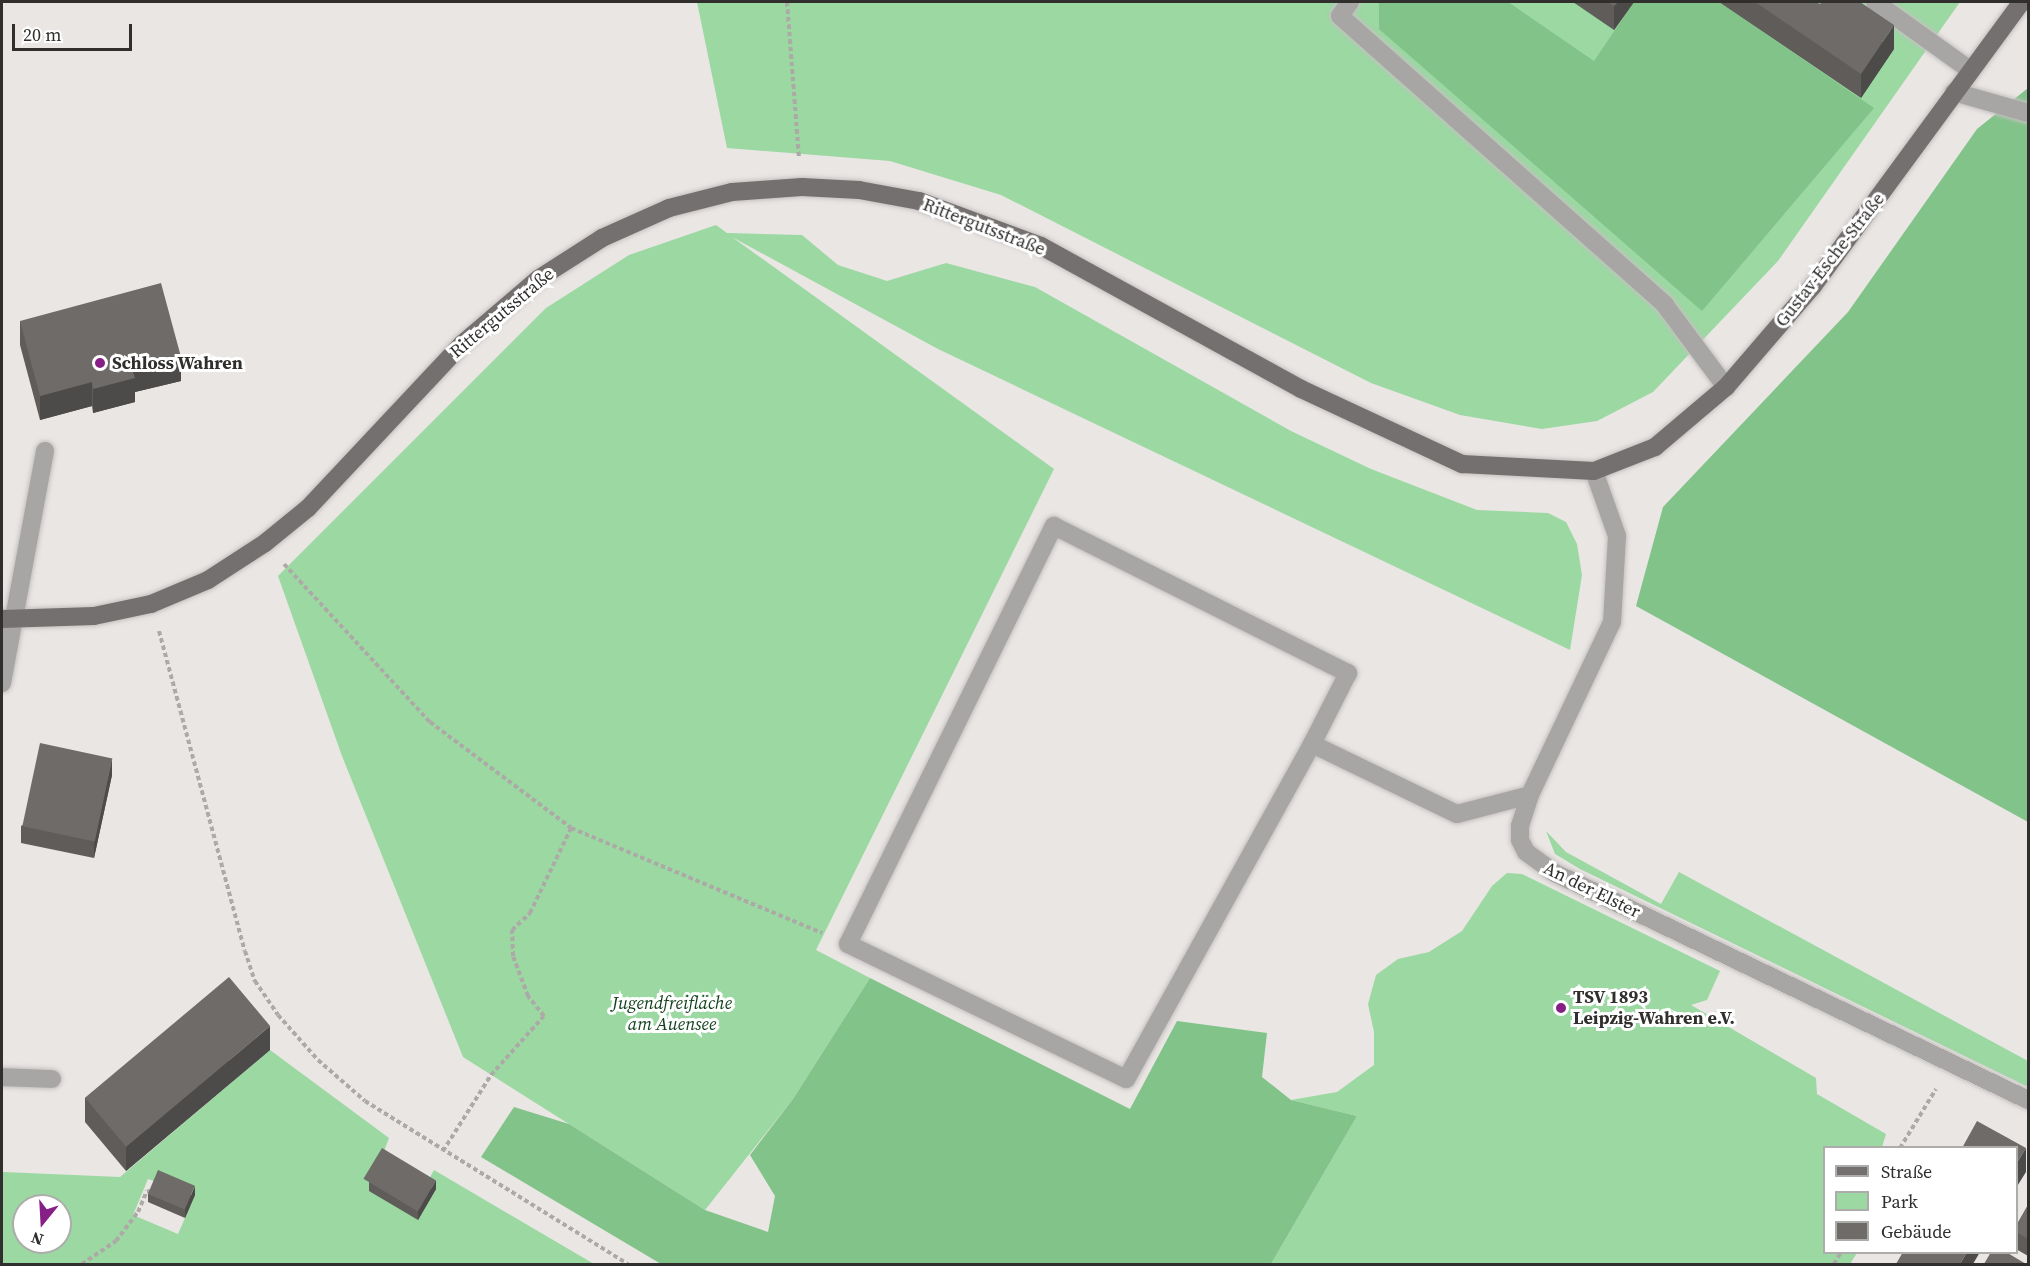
<!DOCTYPE html>
<meta charset="utf-8">
<style>
body{margin:0}
#map{position:relative;width:2030px;height:1266px;overflow:hidden;background:#eae6e4;font-family:"Source Serif 4",serif}
div>[style]{position:absolute}
.green>*{inset:0;background:#9bd8a2}
.forest>*{inset:0;background:#82c38a}
.path>*{height:4px;margin-top:-2px;transform-origin:0;background:repeating-linear-gradient(90deg,#aca9a7 0 4.5px,transparent 0 7.5px)}
.roads{filter:drop-shadow(0 0 2px #c5c1c0) drop-shadow(0 0 2px #c5c1c0)}
.minor>*{height:18px;margin:-9px;padding:0 9px;transform-origin:9px;border-radius:9px;background:#a8a6a5}
.major>*{height:18px;margin:-9px;padding:0 9px;transform-origin:9px;border-radius:9px;background:#74706f}
.wall>*{inset:0;background:#5f5c5a}
.shaded-wall>*{inset:0;background:#4d4b4a}
.building>*{inset:0;background:#6e6b69;transform-origin:0 0}
.dots>*{width:16px;height:16px;translate:-50% -50%;box-sizing:border-box;border:3px solid #fff;border-radius:50%}
span{translate:-50% -50%;white-space:nowrap;text-align:center;line-height:1.15;-webkit-text-stroke:6px #fff;paint-order:stroke}
.street-label{font-size:18px;color:#302f2e}
.poi-label{font-size:18px;color:#302f2e;font-weight:700}
.left{translate:0 -50%;text-align:left}
.park-label{font-size:18px;color:#0f3f1a;font-style:italic}
.frame{position:absolute;inset:0;border:3px solid #302f2e;pointer-events:none}
.legend{position:absolute;left:1823px;top:1146px;width:195px;height:108px;box-sizing:border-box;background:#fff;border:2px solid #acacab;margin:0;padding:8px 10px;list-style:none;font-size:18px;color:#302f2e}
.legend li{display:flex;align-items:center;gap:12px;height:30px}
.legend b{width:30px;border:2px solid #acacab}
.north{position:absolute;left:12px;top:1194px;width:60px;height:60px;box-sizing:border-box;background:#fff;border:2px solid #acacab;border-radius:50%;rotate:198deg;font-size:16px;font-weight:700;line-height:24px;text-align:center;color:#302f2e}
.north::after{content:'';display:block;margin:auto;width:21px;height:27px;background:#862087;clip-path:polygon(50% 0,100% 100%,50% 72%,0 100%)}
.scale{position:absolute;left:12px;top:24px;width:120px;height:27px;box-sizing:border-box;border:3px solid #302f2e;border-top:0;padding-left:8px;font-size:18px;line-height:21px;white-space:nowrap;color:#302f2e;-webkit-text-stroke:4px #fff;paint-order:stroke}
</style>
<div id="map">
<div class="green">
<i style="clip-path:polygon(697px 2px,1960px 2px,1778px 261px,1653px 392px,1597px 421px,1542px 429px,1460px 415px,1371px 383px,1001px 195px,890px 161px,727px 148px)"></i>
<i style="clip-path:polygon(716px 225px,727px 233px,802px 235px,838px 265px,887px 281px,946px 263px,1035px 287px,1291px 431px,1371px 469px,1477px 510px,1548px 513px,1566px 522px,1577px 544px,1582px 575px,1570px 650px,938px 349px,732px 237px,1054px 469px,816px 950px,870px 978px,793px 1099px,705px 1210px,463px 1057px,342px 756px,278px 576px,546px 308px,629px 255px)"></i>
<i style="clip-path:polygon(1546px 831px,1566px 852px,1661px 904px,1679px 872px,2028px 1061px,2028px 1087px,1580px 869px,1555px 854px)"></i>
<i style="clip-path:polygon(1507px 873px,1522px 874px,1720px 971px,1707px 1000px,1691px 1005px,1816px 1078px,1817px 1094px,1886px 1134px,1882px 1147px,1824px 1148px,1824px 1252px,1857px 1253px,1850px 1264px,1271px 1264px,1357px 1116px,1291px 1100px,1337px 1092px,1374px 1065px,1374px 1032px,1368px 1004px,1376px 975px,1398px 959px,1429px 952px,1462px 931px,1492px 886px)"></i>
<i style="clip-path:polygon(evenodd,270px 1050px,389px 1138px,369px 1191px,427px 1183px,434px 1170px,594px 1264px,2px 1264px,3px 1172px,120px 1177px,270px 1050px,148px 1179px,195px 1195px,178px 1234px,133px 1215px,148px 1179px,270px 1050px,24px 1206px,60px 1206px,60px 1242px,24px 1242px,24px 1206px)"></i>
</div>
<div class="forest">
<i style="clip-path:polygon(1379px 2px,1508px 2px,1594px 61px,1634px 2px,1719px 2px,1874px 108px,1702px 311px,1379px 29px)"></i>
<i style="clip-path:polygon(2028px 88px,2028px 822px,1636px 606px,1663px 507px,1848px 312px,1977px 129px)"></i>
<i style="clip-path:polygon(870px 978px,1130px 1109px,1177px 1021px,1267px 1033px,1262px 1077px,1291px 1100px,1357px 1116px,1271px 1264px,661px 1264px,481px 1157px,514px 1107px,569px 1124px,705px 1210px,768px 1232px,775px 1196px,750px 1155px,793px 1099px)"></i>
</div>
<div class="path">
<i style="left:787px;top:2px;width:157px;rotate:85.6deg"></i>
<i style="left:284px;top:564px;width:215px;rotate:47.3deg"></i>
<i style="left:430px;top:722px;width:176px;rotate:36.9deg"></i>
<i style="left:571px;top:828px;width:272px;rotate:22.7deg"></i>
<i style="left:159px;top:631px;width:331px;rotate:75deg"></i>
<i style="left:245px;top:951px;width:32px;rotate:72deg"></i>
<i style="left:255px;top:981px;width:41px;rotate:55.9deg"></i>
<i style="left:278px;top:1015px;width:60px;rotate:48.4deg"></i>
<i style="left:318px;top:1060px;width:62px;rotate:41.1deg"></i>
<i style="left:365px;top:1101px;width:309px;rotate:31.8deg"></i>
<i style="left:1900px;top:1148px;width:69px;rotate:-58.6deg"></i>
<i style="left:443px;top:1151px;width:90px;rotate:-57.7deg"></i>
<i style="left:491px;top:1075px;width:79px;rotate:-48.1deg"></i>
<i style="left:544px;top:1016px;width:26px;rotate:-129deg"></i>
<i style="left:528px;top:996px;width:43px;rotate:-110.6deg"></i>
<i style="left:513px;top:956px;width:26px;rotate:-92deg"></i>
<i style="left:512px;top:930px;width:25px;rotate:-43deg"></i>
<i style="left:530px;top:913px;width:94px;rotate:-64.2deg"></i>
<i style="left:82px;top:1264px;width:41px;rotate:-34.1deg"></i>
<i style="left:116px;top:1241px;width:36px;rotate:-53deg"></i>
<i style="left:138px;top:1212px;width:23px;rotate:-67deg"></i>
<i style="left:147px;top:1191px;width:5px;rotate:11deg"></i>
<i style="left:1834px;top:1264px;width:14px;rotate:-60deg"></i>
</div>
<div class="roads">
<div class="minor">
<i style="left:1350px;top:2px;width:17px;rotate:126deg"></i>
<i style="left:1340px;top:16px;width:435px;rotate:41.6deg"></i>
<i style="left:1665px;top:305px;width:102px;rotate:53.4deg"></i>
<i style="left:1875px;top:2px;width:117px;rotate:35.6deg"></i>
<i style="left:1954px;top:92px;width:77px;rotate:15.8deg"></i>
<i style="left:1594px;top:471px;width:69px;rotate:70.5deg"></i>
<i style="left:1617px;top:536px;width:86px;rotate:93.3deg"></i>
<i style="left:1612px;top:622px;width:191px;rotate:115.4deg"></i>
<i style="left:1530px;top:795px;width:33px;rotate:108deg"></i>
<i style="left:1520px;top:826px;width:14px;rotate:90deg"></i>
<i style="left:1520px;top:840px;width:13px;rotate:63deg"></i>
<i style="left:1526px;top:852px;width:36px;rotate:36deg"></i>
<i style="left:1555px;top:873px;width:525px;rotate:25.64deg"></i>
<i style="left:2px;top:683px;width:236px;rotate:-79.5deg"></i>
<i style="left:1312px;top:744px;width:383px;rotate:119deg"></i>
<i style="left:1126px;top:1079px;width:309px;rotate:-154.1deg"></i>
<i style="left:848px;top:944px;width:466px;rotate:-63.8deg"></i>
<i style="left:1054px;top:526px;width:329px;rotate:26.6deg"></i>
<i style="left:1348px;top:673px;width:80px;rotate:116.9deg"></i>
<i style="left:1312px;top:744px;width:161px;rotate:25.8deg"></i>
<i style="left:1457px;top:814px;width:75px;rotate:-14.6deg"></i>
<i style="left:2px;top:1077px;width:50px;rotate:2.3deg"></i>
</div>
<div class="major">
<i style="left:2px;top:619px;width:92px;rotate:-1.9deg"></i>
<i style="left:94px;top:616px;width:58px;rotate:-11.9deg"></i>
<i style="left:151px;top:604px;width:62px;rotate:-22.8deg"></i>
<i style="left:208px;top:580px;width:68px;rotate:-33deg"></i>
<i style="left:265px;top:543px;width:55px;rotate:-39.1deg"></i>
<i style="left:308px;top:508px;width:225px;rotate:-46.8deg"></i>
<i style="left:462px;top:344px;width:100px;rotate:-40.5deg"></i>
<i style="left:538px;top:279px;width:76px;rotate:-32.6deg"></i>
<i style="left:602px;top:238px;width:73px;rotate:-24.1deg"></i>
<i style="left:669px;top:208px;width:65px;rotate:-14.3deg"></i>
<i style="left:732px;top:192px;width:70px;rotate:-4.1deg"></i>
<i style="left:802px;top:187px;width:57px;rotate:3deg"></i>
<i style="left:859px;top:190px;width:61px;rotate:10.4deg"></i>
<i style="left:919px;top:201px;width:130px;rotate:20.2deg"></i>
<i style="left:1041px;top:246px;width:297px;rotate:28.8deg"></i>
<i style="left:1301px;top:389px;width:178px;rotate:25deg"></i>
<i style="left:1462px;top:464px;width:132px;rotate:3deg"></i>
<i style="left:1594px;top:471px;width:66px;rotate:-21.5deg"></i>
<i style="left:1655px;top:447px;width:93px;rotate:-40.2deg"></i>
<i style="left:1726px;top:387px;width:133px;rotate:-49.3deg"></i>
<i style="left:1813px;top:286px;width:353px;rotate:-53.7deg"></i>
</div>
</div>
<div class="wall">
<i style="clip-path:polygon(1573px 2px,1634px 2px,1614px 30px)"></i>
<i style="clip-path:polygon(1719px 2px,1815px 2px,1894px 49px,1861px 98px)"></i>
<i style="clip-path:polygon(20px 321px,181px 381px,135px 392px,135px 402px,93px 413px,92px 406px,40px 420px,20px 345px)"></i>
<i style="clip-path:polygon(112px 775px,94px 858px,21px 843px,21px 826px)"></i>
<i style="clip-path:polygon(270px 1050px,126px 1171px,85px 1122px,85px 1098px)"></i>
<i style="clip-path:polygon(369px 1182px,436px 1189px,418px 1220px,369px 1191px)"></i>
<i style="clip-path:polygon(148px 1194px,195px 1195px,185px 1218px,148px 1202px)"></i>
<i style="clip-path:polygon(2028px 1205px,2028px 1256px,2016px 1249px,2016px 1226px)"></i>
</div>
<div class="shaded-wall">
<i style="clip-path:polygon(1618px 2px,1634px 2px,1614px 30px,1614px 6px)"></i>
<i style="clip-path:polygon(1894px 25px,1894px 49px,1861px 98px,1861px 74px)"></i>
<i style="clip-path:polygon(181px 357px,181px 381px,135px 392px,135px 402px,93px 413px,93px 389px,132px 369px)"></i>
<i style="clip-path:polygon(92px 382px,92px 406px,40px 420px,40px 396px)"></i>
<i style="clip-path:polygon(112px 758px,112px 775px,94px 858px,94px 842px)"></i>
<i style="clip-path:polygon(270px 1026px,270px 1050px,126px 1171px,126px 1147px)"></i>
<i style="clip-path:polygon(2026px 1148px,2026px 1172px,2016px 1188px,2016px 1164px)"></i>
<i style="clip-path:polygon(436px 1180px,436px 1189px,418px 1220px,418px 1212px)"></i>
<i style="clip-path:polygon(195px 1186px,195px 1195px,185px 1218px,185px 1209px)"></i>
<i style="clip-path:polygon(1967px 1252px,1980px 1252px,1973px 1264px,1960px 1264px)"></i>
</div>
<div class="building">
<i style="clip-path:polygon(1607px 2px,1618px 2px,1614px 6px)"></i>
<i style="clip-path:polygon(1755px 2px,1815px 2px,1820px 4px,1822px 2px,1860px 2px,1894px 25px,1861px 74px)"></i>
<i style="clip-path:polygon(161px 283px,181px 357px,132px 369px,135px 378px,93px 389px,92px 382px,40px 396px,20px 321px)"></i>
<i style="left:40px;top:743px;width:74px;height:85px;rotate:12deg"></i>
<i style="left:229px;top:977px;width:64px;height:188px;rotate:50deg"></i>
<i style="clip-path:polygon(1977px 1121px,2026px 1148px,2016px 1164px,2016px 1148px,1962px 1148px)"></i>
<i style="left:382px;top:1148px;width:63px;height:36px;rotate:31deg"></i>
<i style="left:158px;top:1170px;width:40px;height:26px;rotate:23deg"></i>
<i style="clip-path:polygon(2028px 1205px,2028px 1239px,2016px 1232px,2016px 1226px)"></i>
<i style="clip-path:polygon(1903px 1252px,1967px 1252px,1960px 1264px,1896px 1264px)"></i>
<i style="clip-path:polygon(1991px 1252px,2006px 1252px,2026px 1264px,1984px 1264px)"></i>
</div>
<div class="dots">
<i style="left:100px;top:363px;background:#862087"></i>
<i style="left:1561px;top:1008px;background:#862087"></i>
</div>
<div class="street-label">
<span style="left:984px;top:227px;rotate:21deg">Rittergutsstraße</span>
<span style="left:1830px;top:260px;rotate:-52deg">Gustav-Esche-Straße</span>
<span style="left:502px;top:313px;rotate:-40deg">Rittergutsstraße</span>
<span style="left:1592px;top:890px;rotate:26deg">An der Elster</span>
</div>
<div class="poi-label">
<span class="left" style="left:112px;top:363px">Schloss Wahren</span>
<span class="left" style="left:1573px;top:1008px">TSV 1893<br>Leipzig-Wahren e.V.</span>
</div>
<div class="park-label">
<span style="left:672px;top:1014px">Jugendfreifläche<br>am Auensee</span>
</div>
<div class="frame"></div>
<ul class="legend">
<li><b style="height:8px;background:#74706f"></b>Straße</li>
<li><b style="height:16px;background:#9bd8a2"></b>Park</li>
<li><b style="height:16px;background:#6e6b69"></b>Gebäude</li>
</ul>
<div class="north">N</div>
<div class="scale">20 m</div>
</div>
